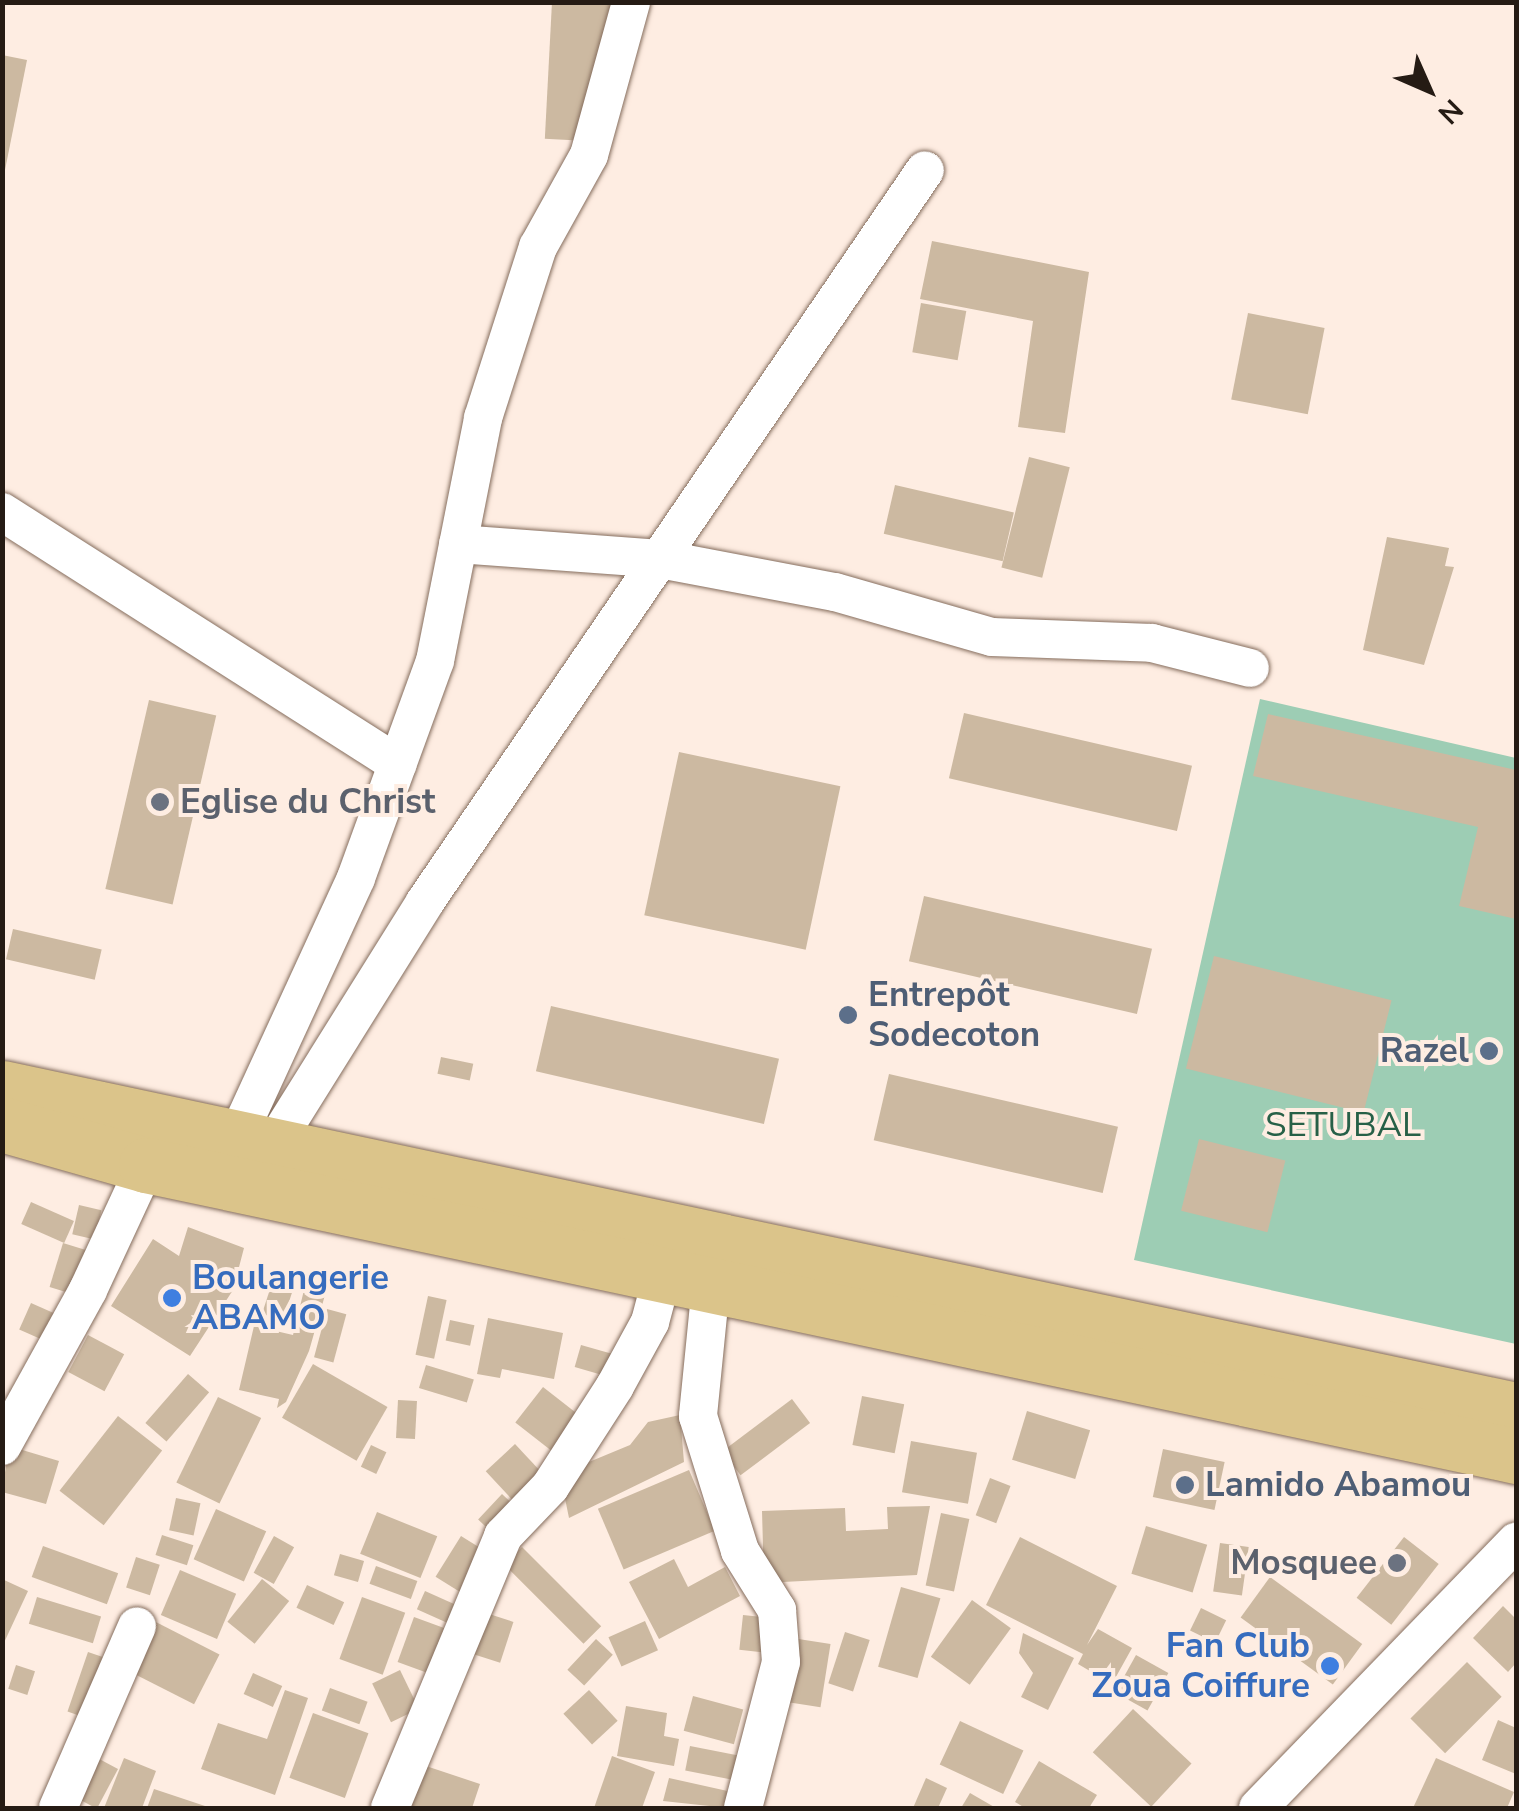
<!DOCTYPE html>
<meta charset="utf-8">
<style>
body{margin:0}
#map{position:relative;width:1519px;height:1811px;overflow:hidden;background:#feede2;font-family:"Nunito Sans",sans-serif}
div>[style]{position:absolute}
.green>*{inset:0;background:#9dcdb4}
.building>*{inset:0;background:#ccb9a1;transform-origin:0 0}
.roads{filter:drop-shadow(0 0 2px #856d5d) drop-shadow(0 0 2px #856d5d)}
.minor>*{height:38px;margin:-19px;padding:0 19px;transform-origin:19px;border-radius:19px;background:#fff}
.primary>*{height:55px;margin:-27.5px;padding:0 27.5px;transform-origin:27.5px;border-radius:27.5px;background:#dbc48a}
.dots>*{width:28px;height:28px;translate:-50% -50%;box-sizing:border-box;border:5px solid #feede2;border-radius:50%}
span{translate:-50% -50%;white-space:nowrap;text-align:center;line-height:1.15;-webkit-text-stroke:8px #feede2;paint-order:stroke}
.worship-label{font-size:35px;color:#5b616d;font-weight:700}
.left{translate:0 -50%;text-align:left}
.right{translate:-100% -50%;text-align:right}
.service-label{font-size:35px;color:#4e5e75;font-weight:700}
.park-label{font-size:35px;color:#276047}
.shop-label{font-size:35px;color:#366cbe;font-weight:700}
.frame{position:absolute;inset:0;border:5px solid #251b14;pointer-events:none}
.north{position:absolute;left:1379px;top:40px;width:100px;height:100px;-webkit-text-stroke:8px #feede2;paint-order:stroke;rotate:135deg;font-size:28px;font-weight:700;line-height:40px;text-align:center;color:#251b14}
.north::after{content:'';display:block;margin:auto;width:35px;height:45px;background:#251b14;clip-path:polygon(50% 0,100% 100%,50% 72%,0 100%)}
</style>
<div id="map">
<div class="green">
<i style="clip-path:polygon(1260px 699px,1516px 758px,1516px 1344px,1134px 1260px)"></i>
</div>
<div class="building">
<i style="left:552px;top:2px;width:66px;height:137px;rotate:3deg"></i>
<i style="clip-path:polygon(2px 55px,27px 60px,4px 175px,2px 174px)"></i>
<i style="clip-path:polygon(932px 241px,1089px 272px,1065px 433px,1018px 427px,1033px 321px,920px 299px)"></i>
<i style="left:921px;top:303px;width:46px;height:50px;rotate:10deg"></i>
<i style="left:1248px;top:313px;width:78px;height:88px;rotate:11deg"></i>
<i style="left:1029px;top:457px;width:42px;height:114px;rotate:14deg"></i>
<i style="left:895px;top:485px;width:122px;height:50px;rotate:13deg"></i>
<i style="clip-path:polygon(1387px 537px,1449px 548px,1445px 566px,1454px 567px,1424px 665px,1363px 650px)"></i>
<i style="left:149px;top:700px;width:69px;height:194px;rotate:13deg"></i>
<i style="left:964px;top:713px;width:234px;height:67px;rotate:13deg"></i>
<i style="clip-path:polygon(1268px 714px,1516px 770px,1516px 919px,1459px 906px,1478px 827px,1253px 776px)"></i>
<i style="left:679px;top:752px;width:165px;height:167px;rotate:12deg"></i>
<i style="left:924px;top:896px;width:234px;height:67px;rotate:13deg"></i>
<i style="left:13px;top:929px;width:91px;height:31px;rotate:13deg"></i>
<i style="left:1214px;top:956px;width:183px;height:116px;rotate:14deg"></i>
<i style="left:551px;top:1006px;width:234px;height:67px;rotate:13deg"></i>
<i style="left:441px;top:1057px;width:33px;height:17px;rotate:12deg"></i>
<i style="left:889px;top:1074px;width:235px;height:68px;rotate:13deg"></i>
<i style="left:1199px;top:1139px;width:89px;height:74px;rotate:14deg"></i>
<i style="left:31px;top:1202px;width:47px;height:24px;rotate:24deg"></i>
<i style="left:79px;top:1205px;width:23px;height:30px;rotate:13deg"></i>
<i style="clip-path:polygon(188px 1227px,244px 1248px,233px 1290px,190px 1356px,111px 1306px,153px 1239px,179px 1256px)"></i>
<i style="left:63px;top:1243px;width:28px;height:46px;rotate:17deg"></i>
<i style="left:272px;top:1283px;width:22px;height:41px;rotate:18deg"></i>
<i style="clip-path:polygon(304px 1290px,325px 1295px,309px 1351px,286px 1402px,277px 1408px,279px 1399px,239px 1390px,254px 1326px,293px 1335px)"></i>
<i style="left:428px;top:1296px;width:19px;height:60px;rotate:12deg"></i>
<i style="left:31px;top:1303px;width:34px;height:29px;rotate:24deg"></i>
<i style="left:327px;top:1309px;width:20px;height:50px;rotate:15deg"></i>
<i style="clip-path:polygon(488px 1318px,563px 1333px,554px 1379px,502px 1369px,500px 1378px,477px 1374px)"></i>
<i style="left:450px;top:1320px;width:25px;height:21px;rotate:12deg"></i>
<i style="left:88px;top:1335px;width:41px;height:42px;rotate:28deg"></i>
<i style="left:581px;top:1345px;width:43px;height:23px;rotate:16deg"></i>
<i style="left:313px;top:1364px;width:86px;height:62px;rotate:30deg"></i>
<i style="left:426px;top:1365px;width:50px;height:24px;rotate:17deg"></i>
<i style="left:188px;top:1374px;width:28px;height:65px;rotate:41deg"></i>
<i style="left:543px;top:1387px;width:54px;height:45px;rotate:38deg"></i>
<i style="left:862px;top:1396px;width:43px;height:50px;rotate:11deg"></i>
<i style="left:218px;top:1397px;width:48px;height:95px;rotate:26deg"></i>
<i style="left:792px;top:1399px;width:30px;height:87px;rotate:53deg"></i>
<i style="left:398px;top:1400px;width:19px;height:38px;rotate:3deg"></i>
<i style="left:1027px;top:1411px;width:66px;height:51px;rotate:17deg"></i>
<i style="clip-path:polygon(680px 1415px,684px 1462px,569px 1518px,560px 1474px,630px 1445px,648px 1422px)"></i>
<i style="left:118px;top:1416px;width:56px;height:95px;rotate:38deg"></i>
<i style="left:911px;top:1441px;width:67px;height:52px;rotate:10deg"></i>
<i style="left:515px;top:1444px;width:52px;height:40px;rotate:47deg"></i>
<i style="left:371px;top:1445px;width:17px;height:24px;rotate:25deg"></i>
<i style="clip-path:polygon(9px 1446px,59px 1461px,46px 1504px,2px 1492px)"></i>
<i style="left:1163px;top:1449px;width:63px;height:49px;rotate:12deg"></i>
<i style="left:689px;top:1470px;width:66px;height:99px;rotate:67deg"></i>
<i style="left:990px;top:1478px;width:22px;height:40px;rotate:21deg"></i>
<i style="left:502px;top:1494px;width:25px;height:35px;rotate:43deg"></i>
<i style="left:176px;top:1498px;width:25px;height:33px;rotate:12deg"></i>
<i style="clip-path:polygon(930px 1506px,917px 1575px,764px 1583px,762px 1511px,845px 1508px,846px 1531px,888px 1529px,887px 1507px)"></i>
<i style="left:216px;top:1509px;width:55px;height:55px;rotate:24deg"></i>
<i style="left:377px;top:1512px;width:65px;height:45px;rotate:22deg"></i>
<i style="left:941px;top:1513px;width:29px;height:74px;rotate:12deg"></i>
<i style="left:1146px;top:1526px;width:64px;height:50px;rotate:17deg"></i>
<i style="left:162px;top:1535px;width:33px;height:21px;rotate:18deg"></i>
<i style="left:274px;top:1536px;width:23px;height:42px;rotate:29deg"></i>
<i style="left:461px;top:1536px;width:36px;height:48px;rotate:32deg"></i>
<i style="clip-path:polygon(1020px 1537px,1117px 1586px,1087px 1645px,1098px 1629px,1132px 1648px,1112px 1684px,1078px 1664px,1083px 1654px,986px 1605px)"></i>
<i style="left:1404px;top:1537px;width:44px;height:77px;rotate:38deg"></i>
<i style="left:1220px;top:1543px;width:29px;height:49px;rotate:8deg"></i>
<i style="left:43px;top:1546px;width:80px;height:33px;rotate:20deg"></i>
<i style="left:522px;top:1547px;width:112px;height:25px;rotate:45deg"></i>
<i style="left:340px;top:1554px;width:25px;height:22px;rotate:16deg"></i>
<i style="left:136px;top:1557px;width:25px;height:32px;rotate:18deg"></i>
<i style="clip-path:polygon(674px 1559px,688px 1587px,725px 1567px,740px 1596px,659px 1639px,629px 1582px)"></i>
<i style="left:376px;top:1566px;width:44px;height:19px;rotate:20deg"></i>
<i style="left:180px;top:1570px;width:61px;height:49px;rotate:23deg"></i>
<i style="left:1270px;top:1577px;width:114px;height:50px;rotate:36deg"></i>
<i style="clip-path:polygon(2px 1579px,28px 1591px,2px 1647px)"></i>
<i style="left:262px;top:1579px;width:35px;height:55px;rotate:39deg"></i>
<i style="left:307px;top:1585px;width:41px;height:25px;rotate:25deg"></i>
<i style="left:901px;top:1587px;width:41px;height:83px;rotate:16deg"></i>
<i style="left:425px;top:1591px;width:44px;height:20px;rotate:24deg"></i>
<i style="left:37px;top:1597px;width:67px;height:28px;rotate:17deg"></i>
<i style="left:362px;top:1597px;width:46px;height:66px;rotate:20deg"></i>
<i style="left:972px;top:1600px;width:48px;height:70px;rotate:36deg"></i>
<i style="clip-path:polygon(1503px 1606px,1516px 1619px,1516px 1663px,1508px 1672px,1473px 1638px)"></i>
<i style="left:1201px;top:1608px;width:28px;height:25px;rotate:26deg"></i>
<i style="left:483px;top:1612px;width:32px;height:43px;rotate:18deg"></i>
<i style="left:743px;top:1615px;width:29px;height:35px;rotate:6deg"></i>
<i style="left:414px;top:1617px;width:32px;height:48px;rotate:20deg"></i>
<i style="left:150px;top:1619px;width:78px;height:56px;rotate:27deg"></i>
<i style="left:645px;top:1621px;width:32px;height:40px;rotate:66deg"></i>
<i style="left:845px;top:1632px;width:26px;height:54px;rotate:18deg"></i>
<i style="clip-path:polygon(1023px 1633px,1074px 1658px,1048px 1710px,1021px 1697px,1033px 1673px,1019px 1653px)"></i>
<i style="left:792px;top:1638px;width:39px;height:64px;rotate:9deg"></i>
<i style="left:596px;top:1639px;width:23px;height:42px;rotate:43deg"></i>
<i style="left:88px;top:1652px;width:28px;height:63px;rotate:19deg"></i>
<i style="left:1136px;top:1655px;width:37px;height:43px;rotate:29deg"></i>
<i style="left:1467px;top:1662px;width:49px;height:80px;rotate:45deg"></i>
<i style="left:16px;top:1665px;width:20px;height:25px;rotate:18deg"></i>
<i style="left:400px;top:1670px;width:43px;height:31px;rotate:64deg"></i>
<i style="left:253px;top:1673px;width:32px;height:23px;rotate:24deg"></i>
<i style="left:330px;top:1688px;width:40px;height:24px;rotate:20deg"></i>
<i style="clip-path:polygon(285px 1690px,308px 1698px,275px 1795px,201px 1769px,218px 1723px,267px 1739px)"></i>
<i style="left:589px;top:1690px;width:42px;height:35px;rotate:47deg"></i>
<i style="left:693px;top:1696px;width:52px;height:36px;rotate:15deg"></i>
<i style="clip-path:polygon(626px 1706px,667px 1713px,664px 1736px,679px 1739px,674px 1766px,617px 1756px)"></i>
<i style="left:1133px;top:1709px;width:80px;height:59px;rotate:43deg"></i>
<i style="left:313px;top:1713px;width:59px;height:69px;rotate:20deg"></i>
<i style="clip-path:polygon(1498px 1720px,1516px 1728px,1516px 1774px,1482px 1760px)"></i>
<i style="left:960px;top:1721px;width:70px;height:48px;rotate:25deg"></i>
<i style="left:690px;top:1746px;width:52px;height:25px;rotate:11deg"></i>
<i style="left:88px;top:1753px;width:34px;height:45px;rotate:28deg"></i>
<i style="clip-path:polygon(612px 1756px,655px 1772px,642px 1808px,594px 1808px)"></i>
<i style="clip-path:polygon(124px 1758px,156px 1771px,142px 1808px,104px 1808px)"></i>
<i style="clip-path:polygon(1436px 1758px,1514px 1792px,1507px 1808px,1413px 1808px)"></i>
<i style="clip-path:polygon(1039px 1761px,1097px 1795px,1089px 1808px,1025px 1808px,1015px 1802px)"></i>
<i style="clip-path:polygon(423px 1765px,480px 1784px,472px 1808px,408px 1807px)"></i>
<i style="clip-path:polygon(669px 1778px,732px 1792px,728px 1808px,663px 1801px)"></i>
<i style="clip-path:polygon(926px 1778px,947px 1788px,938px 1808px,913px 1808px)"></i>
<i style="clip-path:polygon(154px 1789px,211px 1808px,147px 1808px)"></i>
<i style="clip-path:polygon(970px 1793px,996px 1808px,961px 1808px)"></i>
</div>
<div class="roads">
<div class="minor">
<i style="left:2px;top:512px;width:469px;rotate:32.5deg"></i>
<i style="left:458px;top:544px;width:203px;rotate:4.2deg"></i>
<i style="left:660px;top:559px;width:178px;rotate:10.7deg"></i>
<i style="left:835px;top:592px;width:163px;rotate:16deg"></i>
<i style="left:992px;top:637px;width:160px;rotate:2.1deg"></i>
<i style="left:1152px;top:643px;width:101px;rotate:14.3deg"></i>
<i style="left:237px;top:1137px;width:285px;rotate:-65.3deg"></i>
<i style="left:356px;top:878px;width:231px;rotate:-70deg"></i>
<i style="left:435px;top:661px;width:248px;rotate:-78.8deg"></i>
<i style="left:483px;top:418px;width:180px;rotate:-72.2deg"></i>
<i style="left:538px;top:247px;width:105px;rotate:-61deg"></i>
<i style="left:589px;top:155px;width:159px;rotate:-74.6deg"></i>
<i style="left:274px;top:1144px;width:285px;rotate:-58deg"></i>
<i style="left:425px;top:902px;width:886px;rotate:-55.66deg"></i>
<i style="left:711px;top:1285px;width:132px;rotate:95.7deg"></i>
<i style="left:698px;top:1416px;width:141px;rotate:72.7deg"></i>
<i style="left:740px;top:1551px;width:70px;rotate:57.9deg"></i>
<i style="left:777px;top:1610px;width:52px;rotate:85.6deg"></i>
<i style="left:781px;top:1662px;width:151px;rotate:104.6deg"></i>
<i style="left:2px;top:1446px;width:178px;rotate:-61.1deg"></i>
<i style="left:88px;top:1290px;width:138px;rotate:-65.1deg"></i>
<i style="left:58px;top:1808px;width:198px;rotate:-66.5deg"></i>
<i style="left:390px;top:1808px;width:295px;rotate:-67.4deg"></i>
<i style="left:503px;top:1536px;width:68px;rotate:-46.2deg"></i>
<i style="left:550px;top:1487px;width:120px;rotate:-57.2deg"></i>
<i style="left:615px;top:1386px;width:73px;rotate:-61.3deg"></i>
<i style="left:650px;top:1322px;width:47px;rotate:-75.1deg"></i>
<i style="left:1258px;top:1808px;width:371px;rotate:-45.9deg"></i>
</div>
<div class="primary">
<i style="left:2px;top:1088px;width:1548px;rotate:12.01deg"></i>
<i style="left:2px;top:1124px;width:150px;rotate:15.9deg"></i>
<i style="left:146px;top:1165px;width:1401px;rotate:11.99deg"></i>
</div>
</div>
<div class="dots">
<i style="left:160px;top:802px;background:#6b7280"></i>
<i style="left:848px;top:1015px;background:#5c6f8a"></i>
<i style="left:1489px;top:1051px;background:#5c6f8a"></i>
<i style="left:172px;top:1298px;background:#3f7fe0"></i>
<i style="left:1185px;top:1485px;background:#5c6f8a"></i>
<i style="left:1397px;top:1563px;background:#6b7280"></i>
<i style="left:1330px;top:1666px;background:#3f7fe0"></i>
</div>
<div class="worship-label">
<span class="left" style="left:180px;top:802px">Eglise du Christ</span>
<span class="right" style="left:1377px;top:1563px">Mosquee</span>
</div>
<div class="service-label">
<span class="left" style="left:868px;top:1015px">Entrepôt<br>Sodecoton</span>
<span class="right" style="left:1469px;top:1051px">Razel</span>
<span class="left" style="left:1205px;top:1485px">Lamido Abamou</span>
</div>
<div class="park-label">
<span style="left:1343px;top:1125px">SETUBAL</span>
</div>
<div class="shop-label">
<span class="left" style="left:192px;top:1298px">Boulangerie<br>ABAMO</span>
<span class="right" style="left:1310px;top:1666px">Fan Club<br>Zoua Coiffure</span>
</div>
<div class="frame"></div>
<div class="north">N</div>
</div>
